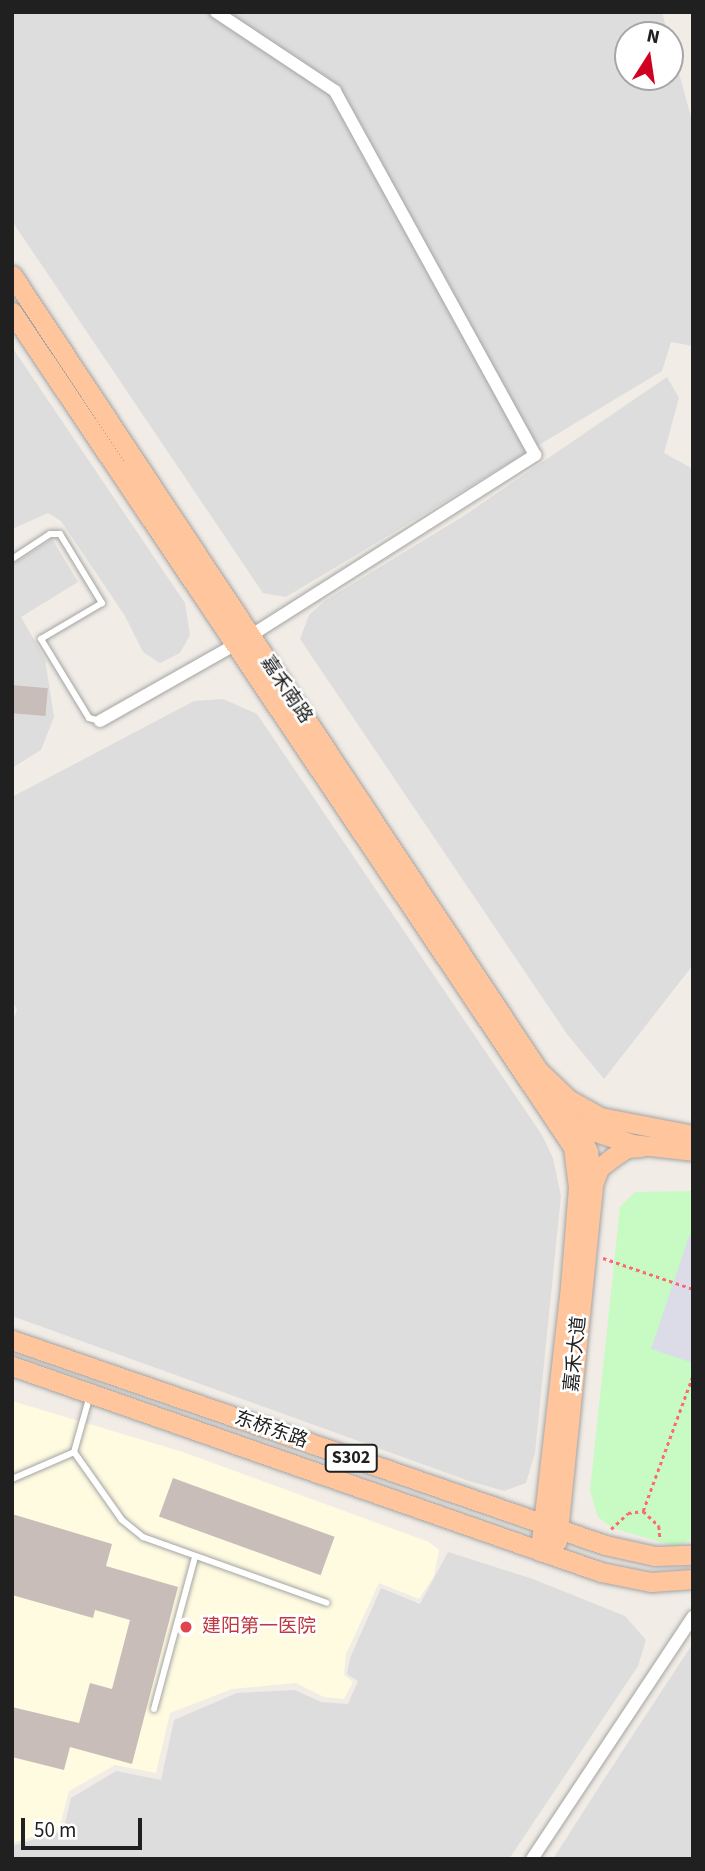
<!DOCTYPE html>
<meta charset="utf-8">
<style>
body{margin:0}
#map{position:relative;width:705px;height:1871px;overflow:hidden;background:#f1ece6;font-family:"Source Sans 3","Noto Sans SC",sans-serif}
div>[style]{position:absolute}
.residential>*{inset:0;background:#dedddd}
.education>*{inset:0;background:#fffbe1}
.park>*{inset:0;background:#c7fbc3}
.plaza>*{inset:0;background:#dbdce7}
.building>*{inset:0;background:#c9bdb9;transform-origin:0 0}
.path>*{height:2.5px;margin-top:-1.25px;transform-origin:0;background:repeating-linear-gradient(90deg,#fe6a71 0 3.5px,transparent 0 7px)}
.roads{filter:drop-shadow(0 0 2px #a4a4a4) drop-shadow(0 0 2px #a4a4a4)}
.lane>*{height:6px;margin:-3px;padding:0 3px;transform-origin:3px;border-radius:3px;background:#fff}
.street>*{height:12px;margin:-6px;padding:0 6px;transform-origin:6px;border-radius:6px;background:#fff}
.primary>*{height:19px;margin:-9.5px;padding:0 9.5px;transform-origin:9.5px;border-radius:9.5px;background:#ffc69e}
.dots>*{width:19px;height:19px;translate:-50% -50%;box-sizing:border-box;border:4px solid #fff;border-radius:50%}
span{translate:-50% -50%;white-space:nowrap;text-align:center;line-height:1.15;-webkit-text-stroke:5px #fff;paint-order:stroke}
.shield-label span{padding:2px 5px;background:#fff;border:2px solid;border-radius:5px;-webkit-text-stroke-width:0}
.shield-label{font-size:18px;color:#202020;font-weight:700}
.street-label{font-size:19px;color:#202020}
.health-label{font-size:19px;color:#be3a42}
.left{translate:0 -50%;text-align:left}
.frame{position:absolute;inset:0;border:14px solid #202020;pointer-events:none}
.north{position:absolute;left:614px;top:21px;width:70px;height:70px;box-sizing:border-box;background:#fff;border:2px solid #a6a6a6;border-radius:50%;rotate:12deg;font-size:19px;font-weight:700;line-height:28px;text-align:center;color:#202020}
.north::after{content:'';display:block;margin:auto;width:24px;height:32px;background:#d00020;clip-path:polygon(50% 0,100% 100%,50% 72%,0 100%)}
.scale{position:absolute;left:21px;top:1818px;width:121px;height:32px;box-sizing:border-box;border:4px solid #202020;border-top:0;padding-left:9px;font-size:21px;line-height:24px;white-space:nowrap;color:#202020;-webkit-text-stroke:5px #fff;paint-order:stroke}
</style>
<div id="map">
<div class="residential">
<i style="clip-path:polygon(12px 12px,662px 12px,668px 35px,628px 35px,628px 77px,670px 77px,670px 41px,693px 124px,693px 346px,671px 342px,662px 371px,286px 597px,263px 593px,12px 221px)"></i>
<i style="clip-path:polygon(12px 347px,185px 603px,190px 635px,180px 653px,160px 663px,143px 652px,125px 616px,61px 521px,48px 513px,12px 529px)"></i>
<i style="clip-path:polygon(667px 377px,679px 398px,664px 453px,693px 469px,693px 965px,604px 1079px,567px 1034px,300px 639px,309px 615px,326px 600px,462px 517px)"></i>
<i style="clip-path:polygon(52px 539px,78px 582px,21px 617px,45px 659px,54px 717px,41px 750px,12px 768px,12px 565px)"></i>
<i style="clip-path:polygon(223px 699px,257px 714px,542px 1135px,553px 1158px,561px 1196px,535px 1453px,526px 1483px,504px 1491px,469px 1481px,12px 1316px,12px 1023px,17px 1010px,12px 1000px,12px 797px,194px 701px)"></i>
<i style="clip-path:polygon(448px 1552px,533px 1579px,625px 1616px,646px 1640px,638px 1666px,509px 1859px,12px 1859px,12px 1846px,63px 1831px,71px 1798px,116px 1771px,161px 1780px,174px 1720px,237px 1693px,295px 1690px,321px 1702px,348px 1704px,358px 1681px,347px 1674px,350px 1658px,381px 1588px,420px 1604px)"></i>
<i style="clip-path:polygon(693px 1643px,693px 1859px,553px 1859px,608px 1773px)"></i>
</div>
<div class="education">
<i style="clip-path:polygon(12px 1401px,183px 1452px,429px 1542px,439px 1550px,434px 1576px,419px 1599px,379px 1583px,346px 1654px,344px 1675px,353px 1682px,344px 1699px,324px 1697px,296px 1683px,232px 1689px,170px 1713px,156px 1773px,115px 1765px,69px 1791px,59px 1829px,12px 1843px)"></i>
</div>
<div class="park">
<i style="clip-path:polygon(693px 1191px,693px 1538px,678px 1547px,612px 1528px,598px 1517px,590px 1491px,620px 1207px,635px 1192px)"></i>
</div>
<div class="plaza">
<i style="clip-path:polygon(689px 1236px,693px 1237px,693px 1363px,651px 1349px)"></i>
</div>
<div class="building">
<i style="left:12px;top:685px;width:36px;height:28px;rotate:5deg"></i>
<i style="left:173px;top:1478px;width:172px;height:41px;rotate:20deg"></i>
<i style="clip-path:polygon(12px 1514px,112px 1544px,106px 1566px,178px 1587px,132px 1764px,70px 1747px,64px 1770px,12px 1757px,12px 1707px,79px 1723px,90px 1683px,112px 1689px,130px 1620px,95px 1610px,93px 1618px,12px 1595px)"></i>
</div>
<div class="path">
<i style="left:603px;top:1258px;width:95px;rotate:19deg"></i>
<i style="left:643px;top:1511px;width:145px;rotate:-69.8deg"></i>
<i style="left:611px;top:1529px;width:23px;rotate:-43deg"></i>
<i style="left:628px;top:1513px;width:15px;rotate:-8deg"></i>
<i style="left:643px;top:1511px;width:22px;rotate:43deg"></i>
<i style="left:659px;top:1526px;width:12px;rotate:85deg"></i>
</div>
<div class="roads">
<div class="lane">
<i style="left:12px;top:559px;width:45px;rotate:-33.3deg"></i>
<i style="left:50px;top:534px;width:10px"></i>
<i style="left:60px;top:534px;width:81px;rotate:58.7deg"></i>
<i style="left:102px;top:603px;width:71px;rotate:149.5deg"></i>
<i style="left:41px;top:639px;width:92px;rotate:58.7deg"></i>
<i style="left:89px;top:718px;width:11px;rotate:15deg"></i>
<i style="left:74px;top:1452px;width:83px;rotate:54.8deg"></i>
<i style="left:122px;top:1520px;width:27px;rotate:39deg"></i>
<i style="left:143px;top:1537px;width:195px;rotate:19.7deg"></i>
<i style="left:12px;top:1479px;width:68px;rotate:-23.5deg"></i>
<i style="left:74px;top:1452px;width:59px;rotate:-74.3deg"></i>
<i style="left:154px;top:1709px;width:157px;rotate:-74.9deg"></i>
</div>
<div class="street">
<i style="left:100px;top:721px;width:172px;rotate:-29.5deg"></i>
<i style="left:250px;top:636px;width:338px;rotate:-32.4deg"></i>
<i style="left:535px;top:455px;width:415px;rotate:-118.8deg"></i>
<i style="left:335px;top:91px;width:143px;rotate:-146.4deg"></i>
<i style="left:532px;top:1859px;width:291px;rotate:-56.4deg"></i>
</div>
<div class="primary">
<i style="left:12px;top:275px;width:953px;rotate:56.51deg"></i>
<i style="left:538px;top:1070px;width:42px;rotate:44deg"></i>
<i style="left:568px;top:1099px;width:37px;rotate:29deg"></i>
<i style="left:600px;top:1117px;width:95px;rotate:11deg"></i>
<i style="left:12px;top:312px;width:1006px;rotate:56.1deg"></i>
<i style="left:573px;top:1147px;width:40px;rotate:82.9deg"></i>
<i style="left:578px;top:1187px;width:100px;rotate:94.6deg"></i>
<i style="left:570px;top:1287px;width:266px;rotate:96.5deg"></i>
<i style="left:572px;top:1124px;width:63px;rotate:18.4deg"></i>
<i style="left:632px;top:1144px;width:61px;rotate:6.5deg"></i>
<i style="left:593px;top:1184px;width:17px;rotate:-69deg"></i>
<i style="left:599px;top:1168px;width:18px;rotate:-38deg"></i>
<i style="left:613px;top:1157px;width:17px;rotate:-33deg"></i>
<i style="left:627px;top:1148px;width:14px;rotate:-4deg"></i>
<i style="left:12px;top:1340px;width:627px;rotate:19.07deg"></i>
<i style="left:605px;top:1545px;width:51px;rotate:12.4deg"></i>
<i style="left:655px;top:1556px;width:38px;rotate:-2deg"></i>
<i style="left:12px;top:1366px;width:624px;rotate:19.28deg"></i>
<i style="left:601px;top:1572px;width:51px;rotate:11.3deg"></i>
<i style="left:651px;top:1582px;width:42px;rotate:-4.1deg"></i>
<i style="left:557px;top:1541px;width:359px;rotate:-84.2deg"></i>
<i style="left:593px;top:1184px;width:33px;rotate:-99deg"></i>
<i style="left:588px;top:1151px;width:64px;rotate:-118.2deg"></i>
</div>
</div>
<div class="dots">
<i style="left:186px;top:1627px;background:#e0444e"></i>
</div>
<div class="shield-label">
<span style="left:351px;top:1458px">S302</span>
</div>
<div class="street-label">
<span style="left:286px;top:690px;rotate:56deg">嘉禾南路</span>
<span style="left:576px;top:1354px;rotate:-84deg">嘉禾大道</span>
<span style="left:271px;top:1430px;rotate:19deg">东桥东路</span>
</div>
<div class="health-label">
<span class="left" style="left:202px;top:1627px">建阳第一医院</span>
</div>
<div class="frame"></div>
<div class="north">N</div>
<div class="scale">50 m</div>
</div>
